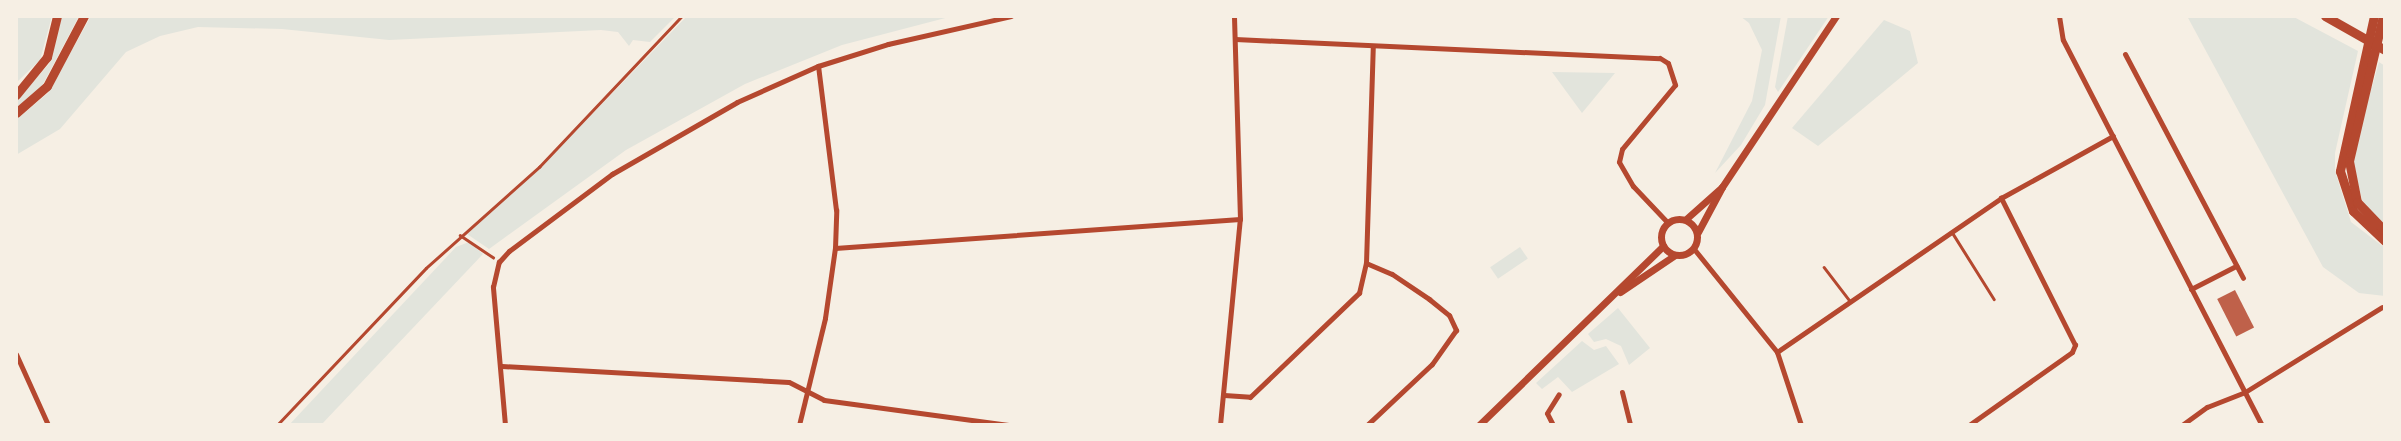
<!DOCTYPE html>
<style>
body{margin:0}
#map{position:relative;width:2401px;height:441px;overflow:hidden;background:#f6efe4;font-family:"Nunito Sans",sans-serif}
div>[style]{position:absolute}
.green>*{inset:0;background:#e2e4dc;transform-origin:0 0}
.building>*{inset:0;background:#bf614a;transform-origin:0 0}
.path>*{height:2.5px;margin:-1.25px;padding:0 1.25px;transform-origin:1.25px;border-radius:1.25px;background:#b5482f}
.service>*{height:2.5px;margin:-1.25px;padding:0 1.25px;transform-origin:1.25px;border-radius:1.25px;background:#b5482f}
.minor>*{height:5px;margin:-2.5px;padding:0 2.5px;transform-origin:2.5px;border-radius:2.5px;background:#b5482f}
.tertiary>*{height:7px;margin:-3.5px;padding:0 3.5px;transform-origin:3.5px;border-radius:3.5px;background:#b5482f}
.tertiary>.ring{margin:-3.5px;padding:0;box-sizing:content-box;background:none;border:7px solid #b5482f;border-radius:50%}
.trunk>*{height:9px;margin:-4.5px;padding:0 4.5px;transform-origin:4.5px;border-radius:4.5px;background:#b5482f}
span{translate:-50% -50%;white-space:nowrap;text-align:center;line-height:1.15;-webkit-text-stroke:5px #f6efe4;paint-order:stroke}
.frame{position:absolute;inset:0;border:18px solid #f6efe4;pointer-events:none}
</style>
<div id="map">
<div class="green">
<i style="clip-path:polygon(16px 16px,52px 16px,40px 60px,16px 83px)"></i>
<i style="clip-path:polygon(62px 16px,79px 16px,42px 86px,16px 108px,16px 101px,49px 64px)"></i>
<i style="clip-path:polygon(91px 16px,676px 16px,650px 42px,633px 40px,629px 46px,618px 32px,601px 30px,389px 40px,282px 29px,198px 27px,160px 36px,126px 52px,60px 129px,16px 155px,16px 120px,48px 93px)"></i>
<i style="clip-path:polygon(687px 16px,953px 16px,842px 45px,745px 84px,626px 150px,489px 249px,467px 234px,536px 172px)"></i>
<i style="clip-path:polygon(1740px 16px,1781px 16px,1765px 105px,1741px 145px,1715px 173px,1752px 101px,1762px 50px,1749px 23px)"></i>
<i style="clip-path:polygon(1788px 16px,1829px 16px,1778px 92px,1775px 87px)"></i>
<i style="clip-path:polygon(2187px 16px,2292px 16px,2358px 51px,2335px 153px,2335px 171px,2351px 222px,2385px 248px,2385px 296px,2359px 293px,2323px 267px)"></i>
<i style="clip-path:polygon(1884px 20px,1910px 31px,1918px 63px,1818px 146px,1792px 128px)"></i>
<i style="clip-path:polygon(2379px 62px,2385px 66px,2385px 225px,2363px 203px,2353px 165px,2368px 87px,2372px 87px)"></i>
<i style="clip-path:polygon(1552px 72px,1615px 73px,1582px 113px)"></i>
<i style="clip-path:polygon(469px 242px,483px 254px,321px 425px,289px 425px,456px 247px)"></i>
<i style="left:1520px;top:247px;width:14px;height:36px;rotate:56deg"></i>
<i style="clip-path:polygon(1618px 308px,1650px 348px,1629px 365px,1621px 346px,1606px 339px,1594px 342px,1588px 334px)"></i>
<i style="clip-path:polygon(1582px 341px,1594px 350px,1606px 346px,1619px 364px,1572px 392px,1558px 377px,1542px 389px,1536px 383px)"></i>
</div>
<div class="building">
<i style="left:2235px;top:290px;width:42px;height:20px;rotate:63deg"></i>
</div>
<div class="path">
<i style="left:460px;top:235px;width:40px;rotate:34deg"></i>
<i style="left:277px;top:425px;width:216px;rotate:-46.5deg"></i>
<i style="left:426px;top:268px;width:152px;rotate:-41.8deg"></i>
<i style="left:539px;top:167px;width:208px;rotate:-46.6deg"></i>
</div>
<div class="service">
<i style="left:1952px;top:232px;width:79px;rotate:57.9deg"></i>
<i style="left:1824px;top:267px;width:43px;rotate:52.6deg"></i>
</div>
<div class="minor">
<i style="left:2059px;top:16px;width:24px;rotate:81deg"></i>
<i style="left:2063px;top:40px;width:433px;rotate:62.7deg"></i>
<i style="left:1235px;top:39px;width:425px;rotate:2.6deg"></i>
<i style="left:1660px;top:58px;width:9px;rotate:32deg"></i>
<i style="left:1668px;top:63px;width:23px;rotate:72deg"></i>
<i style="left:1675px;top:85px;width:83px;rotate:129.6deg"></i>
<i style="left:1622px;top:149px;width:13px;rotate:103deg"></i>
<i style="left:1619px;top:162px;width:28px;rotate:60deg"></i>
<i style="left:1633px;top:186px;width:50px;rotate:46.6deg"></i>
<i style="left:2125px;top:54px;width:253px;rotate:62.2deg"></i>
<i style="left:835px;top:248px;width:406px;rotate:-4.1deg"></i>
<i style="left:1694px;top:249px;width:132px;rotate:51.1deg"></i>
<i style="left:1777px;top:352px;width:77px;rotate:71.8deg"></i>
<i style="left:1366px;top:263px;width:28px;rotate:23deg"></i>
<i style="left:1392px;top:274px;width:45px;rotate:34deg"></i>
<i style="left:1429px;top:299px;width:26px;rotate:39deg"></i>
<i style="left:1449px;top:315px;width:17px;rotate:65deg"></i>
<i style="left:1456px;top:330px;width:42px;rotate:125.2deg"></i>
<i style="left:1432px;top:364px;width:89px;rotate:136.8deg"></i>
<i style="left:2191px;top:289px;width:51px;rotate:-27.1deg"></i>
<i style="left:1777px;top:352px;width:272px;rotate:-34.5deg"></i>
<i style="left:2001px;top:198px;width:128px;rotate:-29deg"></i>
<i style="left:16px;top:354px;width:78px;rotate:65.7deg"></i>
<i style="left:502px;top:366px;width:287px;rotate:3.2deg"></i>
<i style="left:789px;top:382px;width:39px;rotate:27deg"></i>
<i style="left:824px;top:400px;width:188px;rotate:7.7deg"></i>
<i style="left:1622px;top:392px;width:34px;rotate:76deg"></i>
<i style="left:1224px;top:395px;width:26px;rotate:4deg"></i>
<i style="left:1250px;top:397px;width:151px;rotate:-43.7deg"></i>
<i style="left:1359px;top:293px;width:31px;rotate:-77deg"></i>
<i style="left:1366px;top:263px;width:217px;rotate:-88.2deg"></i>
<i style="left:505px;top:425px;width:139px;rotate:-95deg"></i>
<i style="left:493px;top:287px;width:26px;rotate:-77deg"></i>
<i style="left:499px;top:262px;width:15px;rotate:-48deg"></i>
<i style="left:509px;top:251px;width:129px;rotate:-36.8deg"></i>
<i style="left:612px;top:174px;width:144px;rotate:-29.9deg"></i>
<i style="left:737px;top:102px;width:89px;rotate:-24deg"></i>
<i style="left:818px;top:66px;width:73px;rotate:-17.4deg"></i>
<i style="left:888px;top:44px;width:126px;rotate:-12.8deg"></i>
<i style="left:799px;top:425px;width:110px;rotate:-76.3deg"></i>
<i style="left:825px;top:318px;width:71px;rotate:-81.9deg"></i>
<i style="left:835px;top:248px;width:38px;rotate:-88deg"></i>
<i style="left:836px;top:210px;width:145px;rotate:-97.1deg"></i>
<i style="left:1220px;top:425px;width:207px;rotate:-84.5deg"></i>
<i style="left:1240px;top:219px;width:203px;rotate:-91.7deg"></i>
<i style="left:1553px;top:425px;width:13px;rotate:-117deg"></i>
<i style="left:1547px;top:413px;width:22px;rotate:-58deg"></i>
<i style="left:1969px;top:425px;width:126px;rotate:-35.3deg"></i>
<i style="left:2072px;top:352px;width:8px;rotate:-67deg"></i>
<i style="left:2075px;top:345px;width:165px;rotate:-116.7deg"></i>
<i style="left:2182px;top:425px;width:31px;rotate:-36deg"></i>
<i style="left:2207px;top:407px;width:41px;rotate:-21.5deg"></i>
<i style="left:2245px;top:392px;width:161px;rotate:-31.8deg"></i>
</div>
<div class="tertiary">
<i class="ring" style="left:1661px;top:219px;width:29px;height:29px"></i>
<i style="left:1686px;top:219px;width:48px;rotate:-41.6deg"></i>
<i style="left:1722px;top:187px;width:206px;rotate:-56.3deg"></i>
<i style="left:1698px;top:232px;width:51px;rotate:-61.9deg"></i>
<i style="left:1620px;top:292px;width:66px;rotate:-33.9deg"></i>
<i style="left:1479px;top:425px;width:257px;rotate:-44.2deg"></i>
</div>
<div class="trunk">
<i style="left:2325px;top:16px;width:69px;rotate:29.5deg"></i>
<i style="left:2374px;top:16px;width:159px;rotate:102.4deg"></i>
<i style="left:2340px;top:171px;width:42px;rotate:72deg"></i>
<i style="left:2353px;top:211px;width:44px;rotate:43.2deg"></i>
<i style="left:2383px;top:16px;width:149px;rotate:103.2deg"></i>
<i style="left:2349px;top:161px;width:42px;rotate:79deg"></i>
<i style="left:2357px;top:202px;width:40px;rotate:46deg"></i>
<i style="left:16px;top:95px;width:49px;rotate:-50.8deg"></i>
<i style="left:47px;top:57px;width:42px;rotate:-76.3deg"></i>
<i style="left:16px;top:113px;width:41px;rotate:-41.1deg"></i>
<i style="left:47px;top:86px;width:79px;rotate:-62.1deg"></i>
</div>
<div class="frame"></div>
</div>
